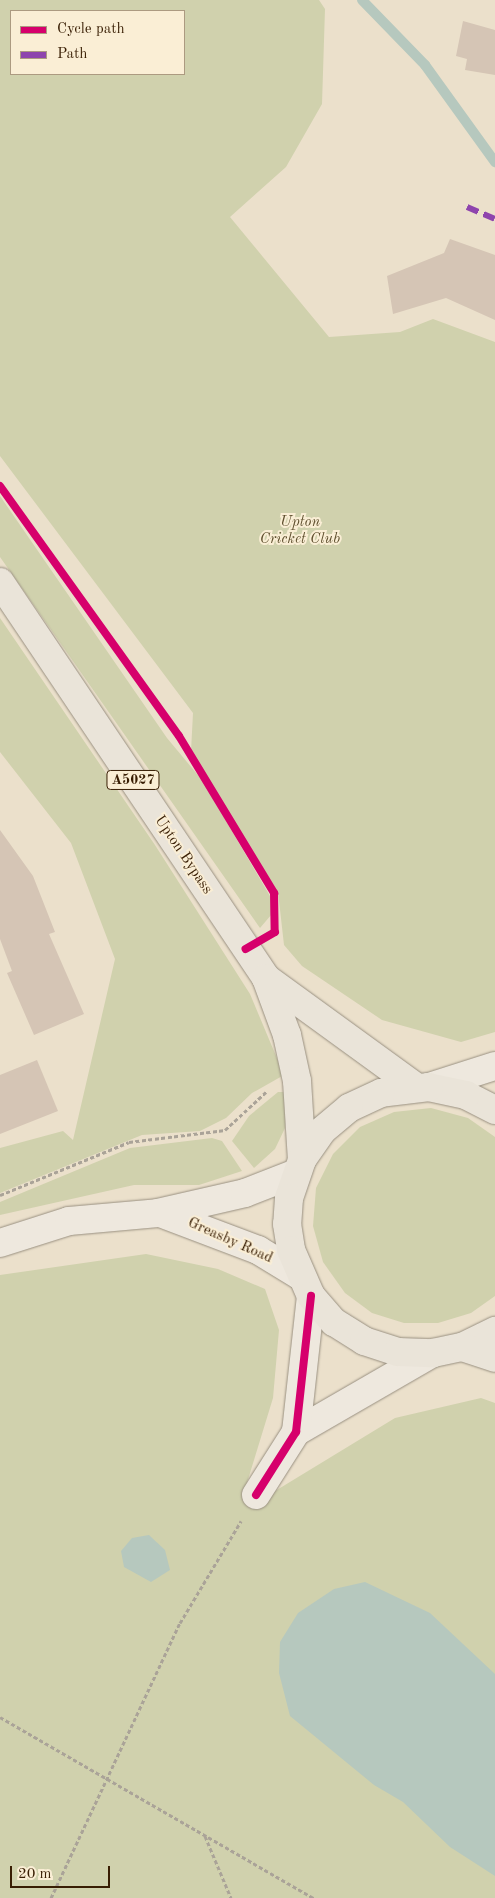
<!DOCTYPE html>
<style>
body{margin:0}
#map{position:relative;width:495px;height:1898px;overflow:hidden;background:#ebe0cb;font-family:"Old Standard TT",serif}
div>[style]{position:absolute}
.green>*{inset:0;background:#d0d1ad}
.water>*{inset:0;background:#b6c8be}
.stream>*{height:10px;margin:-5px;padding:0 5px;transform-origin:5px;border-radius:5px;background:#b6c8be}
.building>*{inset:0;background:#d5c5b5}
.path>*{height:3px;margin-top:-1.5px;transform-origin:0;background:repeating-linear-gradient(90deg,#aaa398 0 4px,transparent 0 6.5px)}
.roads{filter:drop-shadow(0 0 1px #999081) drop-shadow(0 0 1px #999081)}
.minor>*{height:28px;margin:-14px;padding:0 14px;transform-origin:14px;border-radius:14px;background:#eee8de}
.secondary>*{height:28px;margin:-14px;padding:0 14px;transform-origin:14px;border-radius:14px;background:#eee8de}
.primary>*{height:28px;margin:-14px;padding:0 14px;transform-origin:14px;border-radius:14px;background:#eae4d9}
.quiet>*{height:6px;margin-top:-3px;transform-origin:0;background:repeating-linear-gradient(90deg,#8e44ad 0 12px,transparent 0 18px)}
.cycleway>*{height:8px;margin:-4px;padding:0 4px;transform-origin:4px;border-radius:4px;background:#d6006c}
span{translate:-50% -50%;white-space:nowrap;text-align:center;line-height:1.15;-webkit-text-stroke:4px #faeed5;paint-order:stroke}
.shield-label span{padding:1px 4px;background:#faeed5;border:1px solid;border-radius:4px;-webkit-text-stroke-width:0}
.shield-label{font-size:14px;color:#381d03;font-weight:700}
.park-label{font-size:15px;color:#5f4f2e;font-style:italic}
.street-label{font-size:15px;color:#381d03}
.legend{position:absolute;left:10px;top:10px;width:175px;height:65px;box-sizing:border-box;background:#faeed5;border:1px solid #ac9a81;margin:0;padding:6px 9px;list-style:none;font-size:15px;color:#381d03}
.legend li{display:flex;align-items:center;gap:10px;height:25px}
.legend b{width:25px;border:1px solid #ac9a81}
.scale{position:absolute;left:10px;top:1866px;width:100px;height:22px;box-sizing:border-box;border:2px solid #381d03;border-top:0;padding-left:6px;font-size:15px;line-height:18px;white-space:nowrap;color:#381d03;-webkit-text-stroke:4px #faeed5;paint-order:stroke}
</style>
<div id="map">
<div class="green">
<i style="clip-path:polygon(evenodd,0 0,319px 0,325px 9px,322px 104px,286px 167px,230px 217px,329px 337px,400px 332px,433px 319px,495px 342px,495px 1032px,461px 1042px,382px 1020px,302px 966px,284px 945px,278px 892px,191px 751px,193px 713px,0 456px,0 0,11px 11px,184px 11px,184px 74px,11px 74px,11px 11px)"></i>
<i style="clip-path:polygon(0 496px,167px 738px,202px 780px,277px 908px,260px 928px,0 557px)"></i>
<i style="clip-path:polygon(0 618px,155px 845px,250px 994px,284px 1075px,252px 1093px,226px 1118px,200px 1131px,142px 1135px,0 1193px,0 1148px,63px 1131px,73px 1140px,115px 959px,71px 843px,0 752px)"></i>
<i style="clip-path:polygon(278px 1092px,289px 1092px,285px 1128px,275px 1149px,254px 1168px,232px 1141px,249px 1116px)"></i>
<i style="clip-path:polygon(431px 1108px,468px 1118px,495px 1137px,495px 1296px,471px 1313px,438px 1323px,404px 1323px,372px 1313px,345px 1293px,323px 1262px,313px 1226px,316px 1188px,333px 1154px,360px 1127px,394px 1112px)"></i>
<i style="clip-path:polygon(212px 1138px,222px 1141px,242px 1171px,199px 1185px,134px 1185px,0 1215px,0 1202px,130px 1148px)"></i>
<i style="clip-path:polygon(146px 1254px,218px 1269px,265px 1289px,279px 1330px,273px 1398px,246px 1486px,262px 1499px,395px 1418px,481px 1398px,495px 1403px,495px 1898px,0 1898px,0 1275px)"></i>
</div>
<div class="water">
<i style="clip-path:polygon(149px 1535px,165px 1550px,170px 1570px,151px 1582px,124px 1567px,121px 1551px,132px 1538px)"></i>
<i style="clip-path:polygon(365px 1582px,430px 1613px,495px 1674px,495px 1876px,450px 1847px,403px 1802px,374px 1785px,290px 1716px,279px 1673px,280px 1642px,298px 1613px,334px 1589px)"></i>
</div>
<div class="stream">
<i style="left:362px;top:0;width:91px;rotate:45.9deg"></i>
<i style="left:425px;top:65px;width:120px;rotate:54.2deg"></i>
</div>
<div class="building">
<i style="clip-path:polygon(463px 21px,495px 30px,495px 75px,465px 70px,467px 59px,456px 56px)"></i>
<i style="clip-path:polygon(450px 239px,495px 255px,495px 320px,446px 298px,393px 314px,387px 276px,444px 253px)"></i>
<i style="clip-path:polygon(0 830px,33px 876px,55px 932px,49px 934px,84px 1014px,34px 1035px,7px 973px,12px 971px,0 939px)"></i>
<i style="clip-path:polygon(37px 1060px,58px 1111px,0 1134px,0 1075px)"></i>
</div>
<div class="path">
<i style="left:0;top:1195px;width:139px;rotate:-22.3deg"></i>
<i style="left:129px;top:1142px;width:97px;rotate:-7.1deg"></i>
<i style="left:225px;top:1130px;width:56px;rotate:-42.8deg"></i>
<i style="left:0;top:1717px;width:362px;rotate:30deg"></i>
<i style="left:205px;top:1836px;width:67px;rotate:67.2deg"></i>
<i style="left:51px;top:1898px;width:304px;rotate:-64.9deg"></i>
<i style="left:180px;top:1623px;width:119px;rotate:-59.1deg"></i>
</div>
<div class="roads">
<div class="minor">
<i style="left:296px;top:1432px;width:158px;rotate:-30deg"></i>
<i style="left:256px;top:1495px;width:75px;rotate:-57.6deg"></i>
<i style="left:296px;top:1432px;width:137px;rotate:-83.7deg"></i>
</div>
<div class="secondary">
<i style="left:429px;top:1087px;width:69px;rotate:-17.7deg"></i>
<i style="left:160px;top:1213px;width:105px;rotate:20.7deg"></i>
<i style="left:258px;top:1250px;width:48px;rotate:31.4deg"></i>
<i style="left:0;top:1243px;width:72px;rotate:-17.7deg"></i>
<i style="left:69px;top:1221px;width:89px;rotate:-5.1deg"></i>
<i style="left:158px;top:1213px;width:89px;rotate:-12.9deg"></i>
<i style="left:245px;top:1193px;width:55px;rotate:-21.4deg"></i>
</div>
<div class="primary">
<i style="left:0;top:582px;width:477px;rotate:56.1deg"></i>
<i style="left:266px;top:978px;width:61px;rotate:69.8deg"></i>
<i style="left:287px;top:1035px;width:47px;rotate:77.7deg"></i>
<i style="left:297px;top:1081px;width:79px;rotate:86.4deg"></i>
<i style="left:266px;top:978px;width:185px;rotate:36deg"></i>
<i style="left:495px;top:1110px;width:33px;rotate:-153deg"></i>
<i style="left:466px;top:1095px;width:38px;rotate:-168deg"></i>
<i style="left:429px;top:1087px;width:48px;rotate:172.9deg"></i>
<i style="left:381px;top:1093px;width:35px;rotate:155deg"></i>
<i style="left:349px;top:1108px;width:35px;rotate:140deg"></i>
<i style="left:322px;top:1131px;width:35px;rotate:125deg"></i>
<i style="left:302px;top:1160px;width:40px;rotate:108.9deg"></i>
<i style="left:289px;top:1198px;width:26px;rotate:94deg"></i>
<i style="left:287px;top:1224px;width:26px;rotate:81deg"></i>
<i style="left:291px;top:1250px;width:50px;rotate:66.5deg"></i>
<i style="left:311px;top:1296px;width:35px;rotate:49deg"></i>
<i style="left:334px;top:1322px;width:36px;rotate:32deg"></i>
<i style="left:364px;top:1341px;width:36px;rotate:18deg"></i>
<i style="left:398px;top:1352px;width:35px;rotate:2deg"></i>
<i style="left:433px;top:1353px;width:30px;rotate:-12deg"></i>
<i style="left:462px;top:1347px;width:37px;rotate:-26deg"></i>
<i style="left:462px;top:1347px;width:35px;rotate:18deg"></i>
</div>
</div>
<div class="quiet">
<i style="left:467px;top:207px;width:30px;rotate:23deg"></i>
</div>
<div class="cycleway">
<i style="left:0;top:486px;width:307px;rotate:54.4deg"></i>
<i style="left:179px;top:736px;width:184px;rotate:58.8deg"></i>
<i style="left:274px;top:893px;width:39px;rotate:89deg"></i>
<i style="left:275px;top:932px;width:34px;rotate:150deg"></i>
<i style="left:256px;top:1495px;width:75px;rotate:-57.6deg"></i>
<i style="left:296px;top:1432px;width:137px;rotate:-83.7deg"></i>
</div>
<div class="shield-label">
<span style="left:133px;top:780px">A5027</span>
</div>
<div class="park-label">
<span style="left:300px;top:531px">Upton<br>Cricket Club</span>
</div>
<div class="street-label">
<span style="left:183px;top:855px;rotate:56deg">Upton Bypass</span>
<span style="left:230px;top:1241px;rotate:24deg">Greasby Road</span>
</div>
<ul class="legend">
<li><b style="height:6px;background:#d6006c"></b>Cycle path</li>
<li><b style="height:6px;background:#8e44ad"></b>Path</li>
</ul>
<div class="scale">20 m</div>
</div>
